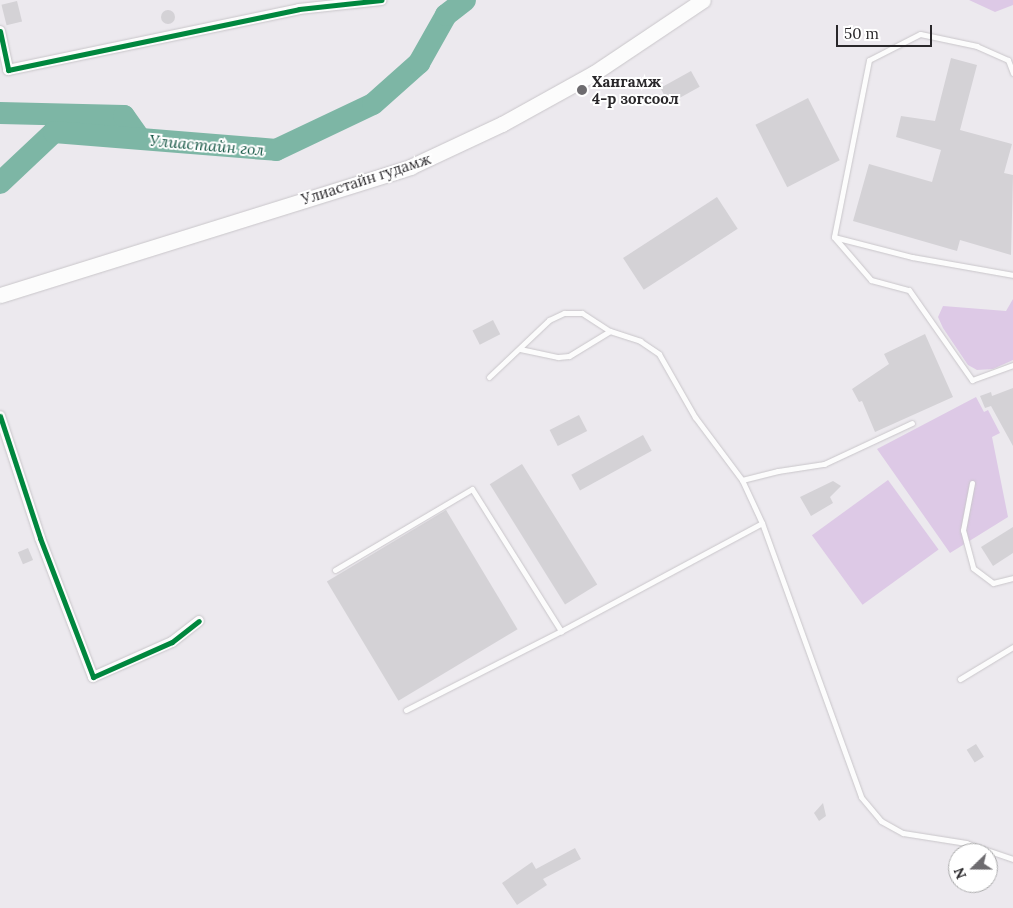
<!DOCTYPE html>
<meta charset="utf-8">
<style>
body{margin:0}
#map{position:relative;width:1013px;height:908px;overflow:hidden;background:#ece9ee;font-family:Lora,serif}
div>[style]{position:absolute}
.green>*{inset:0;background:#ddc9e6;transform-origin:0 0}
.river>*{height:22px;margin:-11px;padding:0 11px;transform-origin:11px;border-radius:11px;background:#7db6a5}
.building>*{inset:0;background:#d4d2d6;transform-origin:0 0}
.round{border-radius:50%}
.roads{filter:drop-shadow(0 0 1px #c9c6ca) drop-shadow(0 0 1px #c9c6ca)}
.lane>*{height:5px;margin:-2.5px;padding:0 2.5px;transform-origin:2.5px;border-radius:2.5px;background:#fcfcfc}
.street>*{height:10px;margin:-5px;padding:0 5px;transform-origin:5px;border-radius:5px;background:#fcfcfc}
.secondary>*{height:15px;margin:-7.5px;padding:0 7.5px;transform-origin:7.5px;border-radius:7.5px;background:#fcfcfc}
.cycleway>*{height:5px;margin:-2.5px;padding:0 2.5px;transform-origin:2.5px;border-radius:2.5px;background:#00873e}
.dots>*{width:14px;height:14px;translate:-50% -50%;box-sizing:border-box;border:2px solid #fff;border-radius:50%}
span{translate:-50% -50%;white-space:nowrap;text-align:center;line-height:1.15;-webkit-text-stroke:4px #fff;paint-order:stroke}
.poi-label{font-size:15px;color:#29272a;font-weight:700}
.left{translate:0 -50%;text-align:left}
.street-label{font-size:15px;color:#29272a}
.water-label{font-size:16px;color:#145644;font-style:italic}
.north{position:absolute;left:948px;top:843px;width:50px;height:50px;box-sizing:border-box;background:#fff;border:1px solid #a9a9aa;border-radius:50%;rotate:248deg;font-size:14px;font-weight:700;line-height:20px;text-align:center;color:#29272a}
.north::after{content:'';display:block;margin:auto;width:18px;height:22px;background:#6d6b6f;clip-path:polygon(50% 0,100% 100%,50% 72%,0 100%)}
.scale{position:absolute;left:836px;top:25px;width:96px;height:22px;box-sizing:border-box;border:2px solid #29272a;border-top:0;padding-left:6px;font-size:15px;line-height:18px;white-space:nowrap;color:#29272a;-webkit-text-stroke:4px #fff;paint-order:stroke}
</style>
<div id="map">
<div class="green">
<i style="clip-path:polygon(969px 0,1013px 0,1013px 5px,995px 12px)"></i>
<i style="clip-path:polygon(1013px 299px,1013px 360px,993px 369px,977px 370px,968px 365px,943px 328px,938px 317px,943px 306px,1006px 311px)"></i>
<i style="clip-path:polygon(976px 397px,984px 412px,988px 410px,1000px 433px,992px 437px,1008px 517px,950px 553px,877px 449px)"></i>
<i style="left:888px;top:480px;width:86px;height:94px;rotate:54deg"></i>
</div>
<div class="river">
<i style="left:0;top:113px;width:124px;rotate:1.4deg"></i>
<i style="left:124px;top:116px;width:24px;rotate:55deg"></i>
<i style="left:0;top:183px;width:74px;rotate:-43.4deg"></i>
<i style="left:54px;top:132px;width:223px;rotate:4.6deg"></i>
<i style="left:276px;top:150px;width:107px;rotate:-25.4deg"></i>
<i style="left:373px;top:104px;width:62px;rotate:-41.7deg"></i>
<i style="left:419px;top:63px;width:55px;rotate:-60.6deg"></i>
<i style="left:446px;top:15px;width:24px;rotate:-38deg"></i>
</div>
<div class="building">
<i style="left:17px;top:1px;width:21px;height:16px;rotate:76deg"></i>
<i class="round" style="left:161px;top:10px;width:14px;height:14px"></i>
<i style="clip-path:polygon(951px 58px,977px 65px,960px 130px,1012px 144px,1004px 173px,1013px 175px,1011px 255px,960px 240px,957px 251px,853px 221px,869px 164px,932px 182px,941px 150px,896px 137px,901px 116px,935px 121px)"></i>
<i style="left:691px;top:71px;width:18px;height:35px;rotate:61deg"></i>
<i style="left:808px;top:98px;width:70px;height:59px;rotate:63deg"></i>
<i style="left:717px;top:197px;width:38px;height:112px;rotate:57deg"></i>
<i style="left:493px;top:320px;width:16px;height:23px;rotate:63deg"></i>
<i style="clip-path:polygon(925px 334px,953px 397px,875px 432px,862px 401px,859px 402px,852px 389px,889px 364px,884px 354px)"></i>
<i style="clip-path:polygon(1013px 388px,1013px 446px,991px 406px,985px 408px,980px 396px,991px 392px,992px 396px)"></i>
<i style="left:579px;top:415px;width:18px;height:33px;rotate:63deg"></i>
<i style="left:643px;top:435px;width:18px;height:82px;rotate:61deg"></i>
<i style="left:522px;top:464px;width:142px;height:38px;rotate:58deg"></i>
<i style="clip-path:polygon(833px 481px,841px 486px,830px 497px,833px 503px,811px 516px,800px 497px)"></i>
<i style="left:446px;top:510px;width:139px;height:139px;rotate:59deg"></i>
<i style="clip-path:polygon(1013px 527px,1013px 553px,993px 566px,981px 547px)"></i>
<i style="left:28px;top:548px;width:13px;height:11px;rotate:67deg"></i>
<i style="left:976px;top:744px;width:15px;height:11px;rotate:58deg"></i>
<i style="clip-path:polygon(823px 803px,826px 816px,819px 821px,814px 813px)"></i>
<i style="clip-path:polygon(575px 848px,581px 859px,543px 879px,547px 885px,517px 905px,502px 883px,532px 862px,536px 869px)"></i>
</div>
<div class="roads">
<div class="lane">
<i style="left:1013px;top:73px;width:14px;rotate:-111deg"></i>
<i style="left:1008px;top:60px;width:34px;rotate:-156deg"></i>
<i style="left:977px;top:46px;width:58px;rotate:-168.1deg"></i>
<i style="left:920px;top:34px;width:57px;rotate:153deg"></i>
<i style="left:869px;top:60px;width:180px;rotate:101.2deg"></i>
<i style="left:834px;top:237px;width:57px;rotate:49.3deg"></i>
<i style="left:871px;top:280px;width:39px;rotate:15deg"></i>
<i style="left:909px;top:290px;width:110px;rotate:55deg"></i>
<i style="left:972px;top:380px;width:44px;rotate:-20.1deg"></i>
<i style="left:834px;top:237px;width:81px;rotate:14.4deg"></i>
<i style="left:912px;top:257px;width:103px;rotate:10.1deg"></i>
<i style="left:520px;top:349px;width:39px;rotate:12deg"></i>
<i style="left:558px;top:357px;width:11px;rotate:-5deg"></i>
<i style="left:569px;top:356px;width:48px;rotate:-31.4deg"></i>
<i style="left:489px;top:377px;width:83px;rotate:-43.5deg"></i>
<i style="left:549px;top:320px;width:17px;rotate:-25deg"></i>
<i style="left:564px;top:313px;width:18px"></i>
<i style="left:582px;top:313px;width:33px;rotate:33deg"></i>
<i style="left:610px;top:331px;width:32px;rotate:18deg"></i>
<i style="left:640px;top:341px;width:23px;rotate:34deg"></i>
<i style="left:659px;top:354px;width:73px;rotate:60.3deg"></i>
<i style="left:695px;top:417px;width:79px;rotate:53.3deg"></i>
<i style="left:742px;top:480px;width:37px;rotate:-14deg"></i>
<i style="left:778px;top:471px;width:47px;rotate:-8.7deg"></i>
<i style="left:824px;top:464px;width:97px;rotate:-25deg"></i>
<i style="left:742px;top:480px;width:47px;rotate:65.1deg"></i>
<i style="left:762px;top:523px;width:291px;rotate:70.1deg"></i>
<i style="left:861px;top:797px;width:31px;rotate:50deg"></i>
<i style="left:881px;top:821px;width:25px;rotate:29deg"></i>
<i style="left:903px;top:833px;width:64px;rotate:9deg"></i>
<i style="left:966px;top:843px;width:50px;rotate:18.8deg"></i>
<i style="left:972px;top:483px;width:48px;rotate:100.8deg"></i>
<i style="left:963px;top:530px;width:39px;rotate:75deg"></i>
<i style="left:973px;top:568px;width:25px;rotate:37deg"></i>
<i style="left:993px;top:583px;width:21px;rotate:-14deg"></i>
<i style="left:335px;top:570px;width:159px;rotate:-30.6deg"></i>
<i style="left:472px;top:489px;width:168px;rotate:57.9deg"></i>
<i style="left:561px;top:631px;width:174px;rotate:153deg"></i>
<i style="left:561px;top:631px;width:228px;rotate:-28.2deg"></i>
<i style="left:960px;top:679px;width:62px;rotate:-31.1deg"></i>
</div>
<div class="street">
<i style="left:0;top:31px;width:40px;rotate:78deg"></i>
<i style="left:8px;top:70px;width:297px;rotate:-11.8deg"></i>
<i style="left:299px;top:9px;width:83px;rotate:-6.2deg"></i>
<i style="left:0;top:416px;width:128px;rotate:71.8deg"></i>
<i style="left:40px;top:538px;width:149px;rotate:69.1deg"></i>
<i style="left:93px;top:677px;width:86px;rotate:-23.9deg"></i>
<i style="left:172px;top:642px;width:34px;rotate:-38deg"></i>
</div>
<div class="secondary">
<i style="left:0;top:295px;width:430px;rotate:-17.3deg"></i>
<i style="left:410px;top:167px;width:102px;rotate:-25.1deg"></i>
<i style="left:502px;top:124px;width:105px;rotate:-29deg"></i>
<i style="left:594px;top:73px;width:131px;rotate:-33.8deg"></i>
</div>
</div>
<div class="cycleway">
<i style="left:0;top:31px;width:40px;rotate:78deg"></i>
<i style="left:8px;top:70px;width:297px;rotate:-11.8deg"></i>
<i style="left:299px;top:9px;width:83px;rotate:-6.2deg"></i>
<i style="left:0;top:416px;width:128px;rotate:71.8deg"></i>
<i style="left:40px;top:538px;width:149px;rotate:69.1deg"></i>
<i style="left:93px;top:677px;width:86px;rotate:-23.9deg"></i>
<i style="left:172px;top:642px;width:34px;rotate:-38deg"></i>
</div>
<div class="dots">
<i style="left:582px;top:90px;background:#6d6b6f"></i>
</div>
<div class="poi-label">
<span class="left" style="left:592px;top:90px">Хангамж<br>4-р зогсоол</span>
</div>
<div class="street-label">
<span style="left:366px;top:179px;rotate:-18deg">Улиастайн гудамж</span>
</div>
<div class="water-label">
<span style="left:207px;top:145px;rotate:5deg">Улиастайн гол</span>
</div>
<div class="north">N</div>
<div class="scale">50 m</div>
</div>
